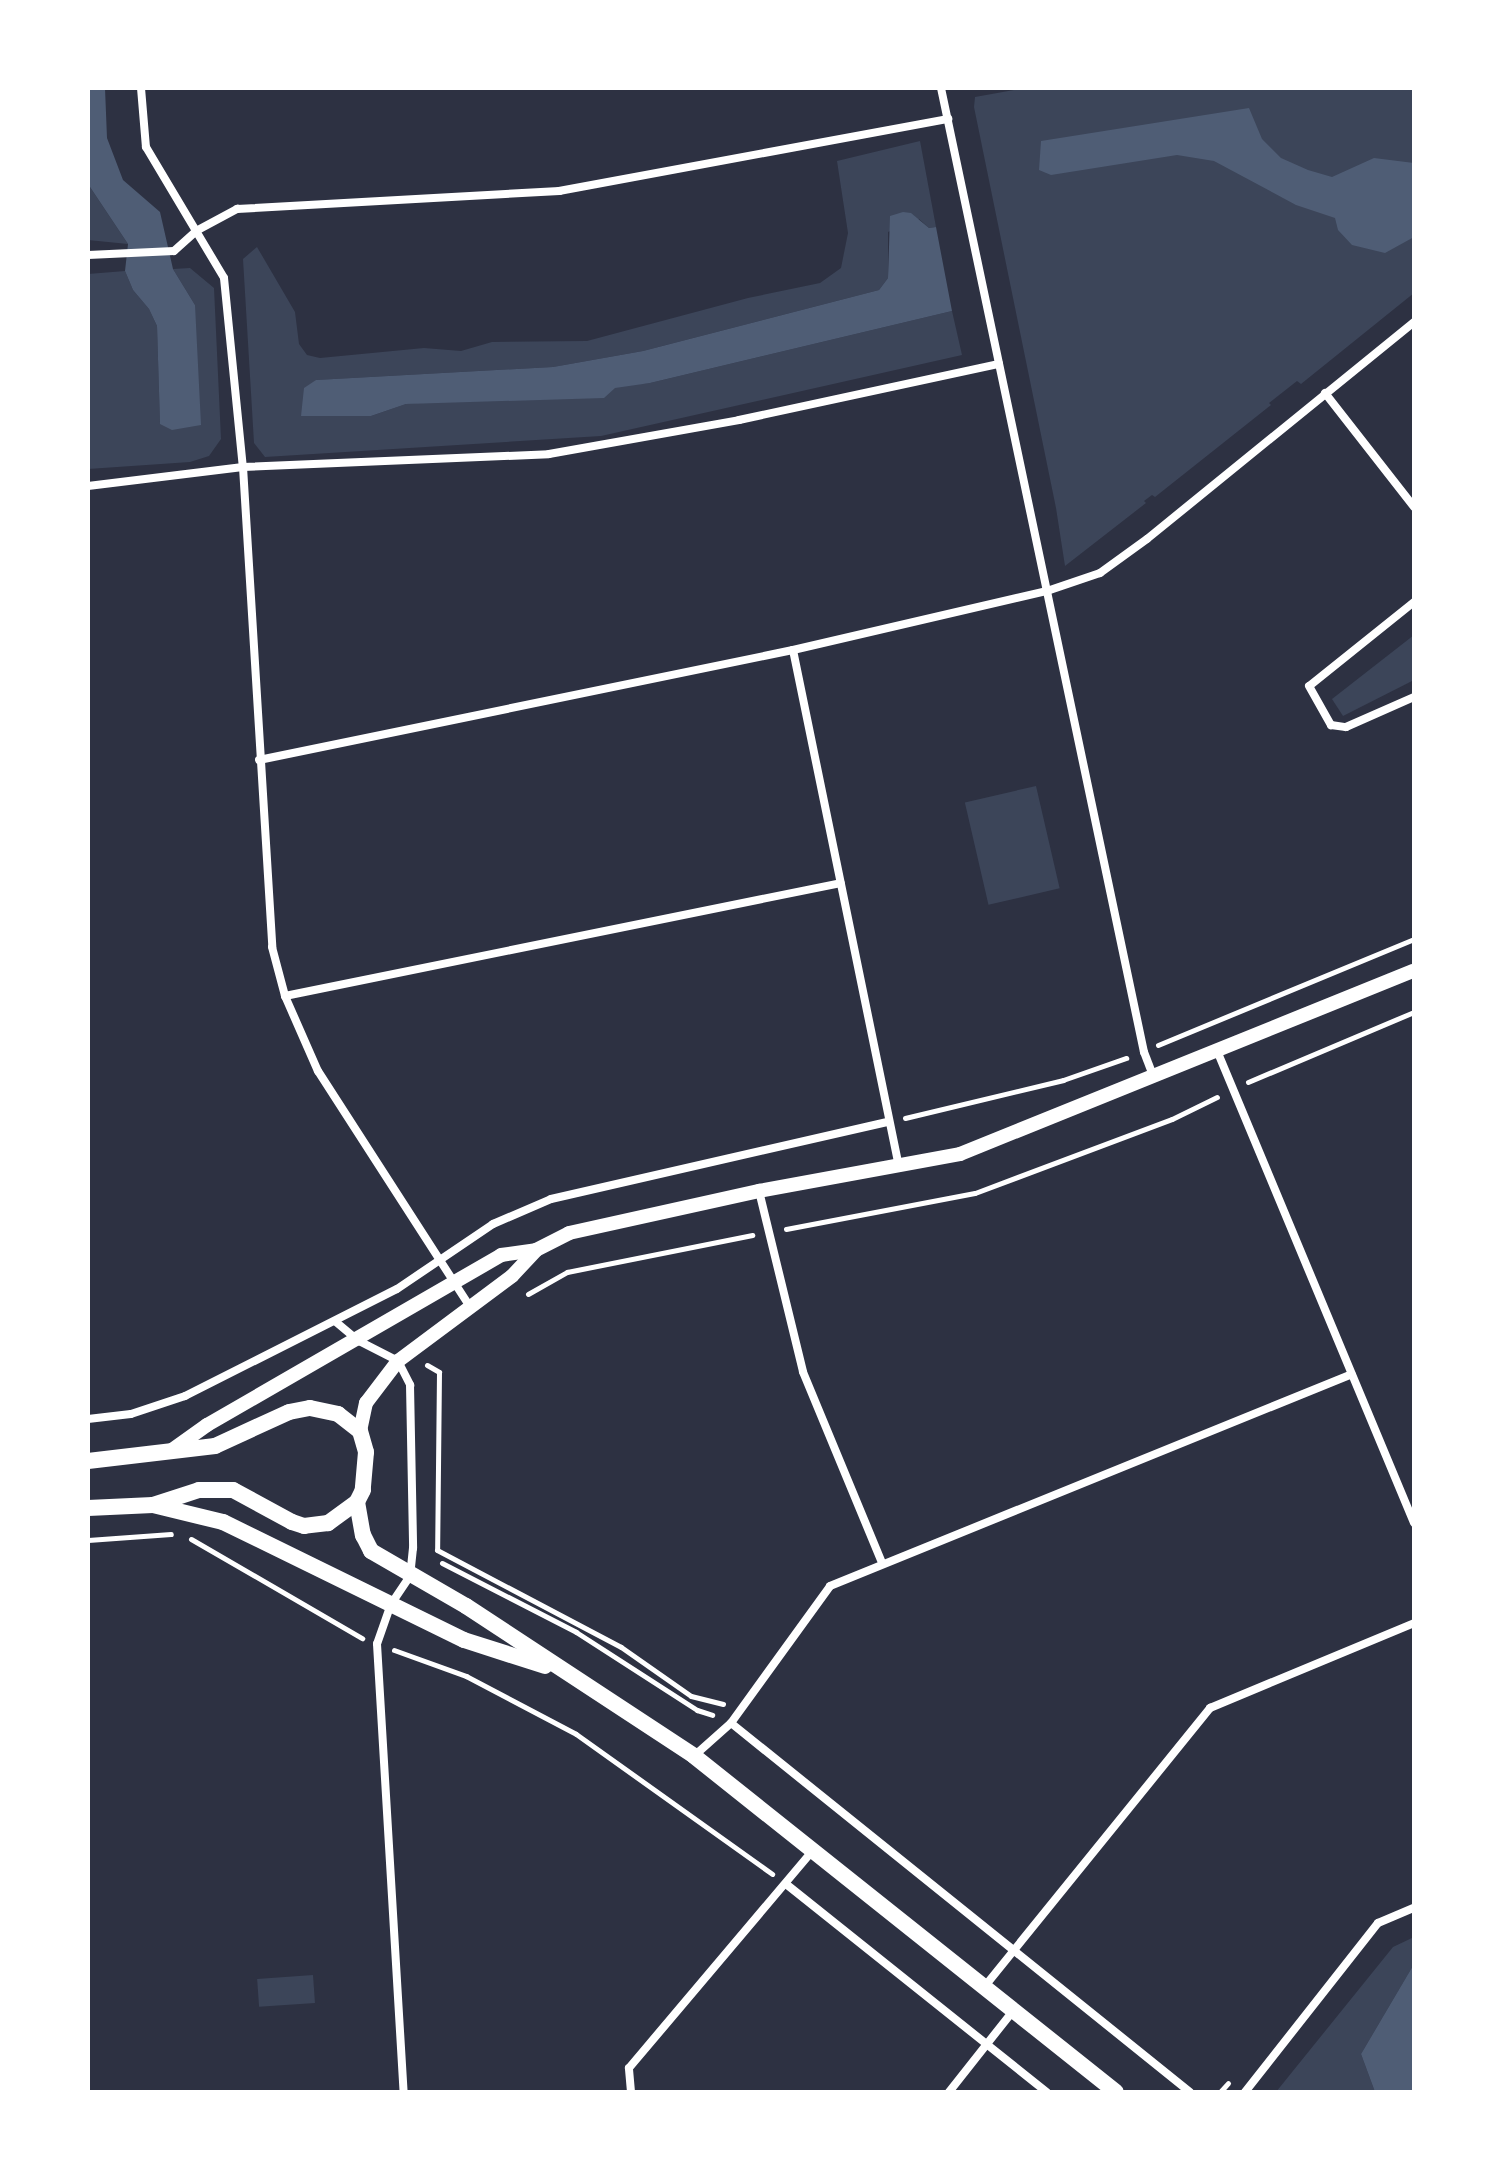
<!DOCTYPE html>
<style>
body{margin:0}
#map{position:relative;width:1502px;height:2180px;overflow:hidden;background:#2d3142;font-family:"Libre Baskerville",serif}
div>[style]{position:absolute}
.green>*{inset:0;background:#3c4559;transform-origin:0 0}
.water>*{inset:0;background:#4f5d75}
.path>*{height:5px;margin:-2.5px;padding:0 2.5px;transform-origin:2.5px;border-radius:2.5px;background:#fff}
.minor>*{height:8px;margin:-4px;padding:0 4px;transform-origin:4px;border-radius:4px;background:#fff}
.tertiary>*{height:14px;margin:-7px;padding:0 7px;transform-origin:7px;border-radius:7px;background:#fff}
.secondary>*{height:16px;margin:-8px;padding:0 8px;transform-origin:8px;border-radius:8px;background:#fff}
span{translate:-50% -50%;white-space:nowrap;text-align:center;line-height:1.15;-webkit-text-stroke:8px #fff;paint-order:stroke}
.frame{position:absolute;inset:0;border:90px solid #fff;pointer-events:none}
</style>
<div id="map">
<div class="green">
<i style="clip-path:polygon(1025px 88px,1414px 88px,1414px 293px,1301px 384px,1297px 381px,1269px 403px,1271px 405px,1155px 497px,1152px 495px,1144px 501px,1146px 503px,1065px 566px,1056px 508px,974px 107px,975px 97px)"></i>
<i style="clip-path:polygon(920px 141px,936px 227px,929px 228px,919px 219px,888px 232px,888px 278px,879px 290px,643px 351px,553px 367px,316px 380px,301px 416px,371px 416px,406px 404px,650px 383px,952px 311px,962px 355px,601px 436px,265px 457px,254px 443px,243px 259px,257px 247px,295px 312px,299px 344px,307px 355px,320px 358px,424px 348px,461px 351px,492px 342px,587px 341px,748px 298px,820px 283px,841px 268px,848px 233px,837px 161px)"></i>
<i style="clip-path:polygon(88px 184px,128px 244px,88px 240px)"></i>
<i style="clip-path:polygon(190px 268px,214px 288px,221px 439px,209px 456px,190px 462px,88px 469px,88px 274px,125px 271px,133px 290px,149px 309px,157px 326px,160px 423px,195px 305px,173px 269px)"></i>
<i style="clip-path:polygon(1414px 635px,1414px 680px,1343px 716px,1332px 699px)"></i>
<i style="left:1036px;top:786px;width:105px;height:73px;rotate:77deg"></i>
<i style="clip-path:polygon(1414px 1937px,1414px 1964px,1361px 2054px,1375px 2092px,1276px 2092px,1393px 1947px)"></i>
<i style="left:313px;top:1975px;width:28px;height:56px;rotate:86deg"></i>
</div>
<div class="water">
<i style="clip-path:polygon(88px 88px,105px 88px,107px 138px,123px 180px,160px 212px,173px 269px,195px 305px,201px 425px,172px 430px,160px 424px,157px 326px,149px 309px,133px 290px,125px 271px,128px 244px,88px 184px)"></i>
<i style="clip-path:polygon(1249px 108px,1262px 139px,1281px 158px,1308px 170px,1332px 177px,1374px 158px,1414px 163px,1414px 237px,1385px 253px,1352px 245px,1338px 230px,1335px 218px,1296px 205px,1214px 161px,1177px 155px,1051px 175px,1039px 170px,1041px 141px)"></i>
<i style="clip-path:polygon(903px 212px,911px 213px,929px 228px,936px 227px,952px 311px,650px 383px,615px 388px,604px 398px,406px 404px,371px 416px,301px 416px,304px 388px,316px 380px,553px 367px,643px 351px,879px 290px,888px 278px,890px 216px)"></i>
<i style="clip-path:polygon(1414px 1964px,1414px 2092px,1375px 2092px,1361px 2054px)"></i>
</div>
<div class="path">
<i style="left:1158px;top:1045px;width:277px;rotate:-22.5deg"></i>
<i style="left:1248px;top:1082px;width:180px;rotate:-22.9deg"></i>
<i style="left:905px;top:1118px;width:163px;rotate:-13.5deg"></i>
<i style="left:1063px;top:1080px;width:67px;rotate:-19.2deg"></i>
<i style="left:786px;top:1229px;width:192px;rotate:-10.8deg"></i>
<i style="left:975px;top:1193px;width:210px;rotate:-20.6deg"></i>
<i style="left:1172px;top:1119px;width:50px;rotate:-26.1deg"></i>
<i style="left:528px;top:1294px;width:45px;rotate:-29.4deg"></i>
<i style="left:567px;top:1272px;width:189px;rotate:-11.3deg"></i>
<i style="left:427px;top:1365px;width:14px;rotate:30deg"></i>
<i style="left:439px;top:1372px;width:178px;rotate:90.6deg"></i>
<i style="left:437px;top:1550px;width:208px;rotate:27.8deg"></i>
<i style="left:621px;top:1647px;width:85px;rotate:35deg"></i>
<i style="left:691px;top:1696px;width:33px;rotate:14deg"></i>
<i style="left:191px;top:1539px;width:198px;rotate:30.1deg"></i>
<i style="left:88px;top:1540px;width:83px;rotate:-4.1deg"></i>
<i style="left:442px;top:1563px;width:151px;rotate:27.2deg"></i>
<i style="left:576px;top:1632px;width:144px;rotate:32.8deg"></i>
<i style="left:697px;top:1710px;width:16px;rotate:18deg"></i>
<i style="left:394px;top:1650px;width:77px;rotate:19.9deg"></i>
<i style="left:466px;top:1676px;width:124px;rotate:27.8deg"></i>
<i style="left:576px;top:1734px;width:241px;rotate:35.5deg"></i>
<i style="left:1220px;top:2092px;width:12px;rotate:-48deg"></i>
</div>
<div class="minor">
<i style="left:141px;top:88px;width:59px;rotate:85.2deg"></i>
<i style="left:146px;top:147px;width:152px;rotate:59.2deg"></i>
<i style="left:224px;top:278px;width:190px;rotate:84.3deg"></i>
<i style="left:243px;top:467px;width:481px;rotate:86.5deg"></i>
<i style="left:272px;top:947px;width:51px;rotate:75.1deg"></i>
<i style="left:285px;top:996px;width:82px;rotate:66.3deg"></i>
<i style="left:318px;top:1071px;width:278px;rotate:57.2deg"></i>
<i style="left:941px;top:88px;width:985px;rotate:78.11deg"></i>
<i style="left:1144px;top:1052px;width:26px;rotate:69deg"></i>
<i style="left:88px;top:255px;width:86px;rotate:-2.7deg"></i>
<i style="left:174px;top:251px;width:30px;rotate:-42deg"></i>
<i style="left:196px;top:231px;width:47px;rotate:-28.2deg"></i>
<i style="left:237px;top:209px;width:323px;rotate:-3.2deg"></i>
<i style="left:559px;top:191px;width:396px;rotate:-10.5deg"></i>
<i style="left:1325px;top:393px;width:145px;rotate:52deg"></i>
<i style="left:88px;top:486px;width:156px;rotate:-7deg"></i>
<i style="left:243px;top:467px;width:306px;rotate:-2.4deg"></i>
<i style="left:549px;top:454px;width:193px;rotate:-10.1deg"></i>
<i style="left:739px;top:420px;width:266px;rotate:-12.2deg"></i>
<i style="left:1414px;top:602px;width:134px;rotate:141.3deg"></i>
<i style="left:1309px;top:686px;width:45px;rotate:60.6deg"></i>
<i style="left:1331px;top:725px;width:15px;rotate:8deg"></i>
<i style="left:1346px;top:727px;width:74px;rotate:-23.8deg"></i>
<i style="left:793px;top:650px;width:528px;rotate:78.41deg"></i>
<i style="left:259px;top:760px;width:545px;rotate:-11.64deg"></i>
<i style="left:793px;top:650px;width:261px;rotate:-13.1deg"></i>
<i style="left:1047px;top:591px;width:56px;rotate:-18.8deg"></i>
<i style="left:1100px;top:573px;width:58px;rotate:-35.9deg"></i>
<i style="left:1147px;top:539px;width:344px;rotate:-39.1deg"></i>
<i style="left:285px;top:996px;width:567px;rotate:-11.49deg"></i>
<i style="left:1218px;top:1053px;width:509px;rotate:67.36deg"></i>
<i style="left:759px;top:1191px;width:186px;rotate:76.3deg"></i>
<i style="left:803px;top:1372px;width:207px;rotate:67.5deg"></i>
<i style="left:336px;top:1322px;width:30px;rotate:40deg"></i>
<i style="left:359px;top:1341px;width:44px;rotate:27.1deg"></i>
<i style="left:398px;top:1361px;width:27px;rotate:63deg"></i>
<i style="left:410px;top:1385px;width:163px;rotate:88.9deg"></i>
<i style="left:413px;top:1548px;width:28px;rotate:96deg"></i>
<i style="left:410px;top:1576px;width:34px;rotate:124deg"></i>
<i style="left:391px;top:1604px;width:42px;rotate:109.3deg"></i>
<i style="left:377px;top:1644px;width:449px;rotate:86.6deg"></i>
<i style="left:88px;top:1419px;width:43px;rotate:-6.6deg"></i>
<i style="left:131px;top:1414px;width:57px;rotate:-18.4deg"></i>
<i style="left:185px;top:1396px;width:237px;rotate:-26.8deg"></i>
<i style="left:397px;top:1289px;width:116px;rotate:-34.1deg"></i>
<i style="left:493px;top:1224px;width:63px;rotate:-23.3deg"></i>
<i style="left:551px;top:1199px;width:346px;rotate:-12.9deg"></i>
<i style="left:731px;top:1723px;width:589px;rotate:38.8deg"></i>
<i style="left:694px;top:1756px;width:50px;rotate:-41.7deg"></i>
<i style="left:731px;top:1723px;width:169px;rotate:-54.1deg"></i>
<i style="left:830px;top:1586px;width:563px;rotate:-22.1deg"></i>
<i style="left:786px;top:1884px;width:334px;rotate:38.6deg"></i>
<i style="left:985px;top:1986px;width:358px;rotate:-51deg"></i>
<i style="left:1210px;top:1708px;width:221px;rotate:-22.6deg"></i>
<i style="left:631px;top:2092px;width:24px;rotate:-95deg"></i>
<i style="left:629px;top:2068px;width:287px;rotate:-49.8deg"></i>
<i style="left:949px;top:2092px;width:103px;rotate:-51.7deg"></i>
<i style="left:1245px;top:2092px;width:215px;rotate:-51.8deg"></i>
<i style="left:1378px;top:1923px;width:39px;rotate:-23deg"></i>
</div>
<div class="tertiary">
<i style="left:360px;top:1431px;width:29px;rotate:-78deg"></i>
<i style="left:366px;top:1403px;width:53px;rotate:-52.7deg"></i>
<i style="left:398px;top:1361px;width:142px;rotate:-36.7deg"></i>
<i style="left:512px;top:1276px;width:35px;rotate:-47deg"></i>
<i style="left:536px;top:1250px;width:37px;rotate:-27deg"></i>
<i style="left:569px;top:1233px;width:195px;rotate:-12.5deg"></i>
<i style="left:759px;top:1191px;width:204px;rotate:-10.4deg"></i>
<i style="left:960px;top:1154px;width:489px;rotate:-22deg"></i>
<i style="left:172px;top:1450px;width:43px;rotate:-35.5deg"></i>
<i style="left:207px;top:1425px;width:340px;rotate:-30deg"></i>
<i style="left:501px;top:1255px;width:35px;rotate:-8deg"></i>
</div>
<div class="secondary">
<i style="left:88px;top:1461px;width:128px;rotate:-6.7deg"></i>
<i style="left:215px;top:1446px;width:81px;rotate:-24.7deg"></i>
<i style="left:289px;top:1412px;width:21px;rotate:-11deg"></i>
<i style="left:310px;top:1408px;width:29px;rotate:12deg"></i>
<i style="left:338px;top:1414px;width:28px;rotate:38deg"></i>
<i style="left:360px;top:1431px;width:22px;rotate:74deg"></i>
<i style="left:366px;top:1452px;width:38px;rotate:95deg"></i>
<i style="left:363px;top:1490px;width:13px;rotate:117deg"></i>
<i style="left:357px;top:1502px;width:36px;rotate:144deg"></i>
<i style="left:328px;top:1523px;width:24px;rotate:173deg"></i>
<i style="left:304px;top:1526px;width:13px;rotate:-162deg"></i>
<i style="left:292px;top:1522px;width:67px;rotate:-151.5deg"></i>
<i style="left:233px;top:1490px;width:34px;rotate:180deg"></i>
<i style="left:199px;top:1490px;width:48px;rotate:161.9deg"></i>
<i style="left:357px;top:1502px;width:34px;rotate:80deg"></i>
<i style="left:363px;top:1535px;width:18px;rotate:63deg"></i>
<i style="left:371px;top:1551px;width:110px;rotate:30.1deg"></i>
<i style="left:466px;top:1606px;width:273px;rotate:33.3deg"></i>
<i style="left:694px;top:1756px;width:539px;rotate:38.53deg"></i>
<i style="left:88px;top:1508px;width:65px;rotate:-2.6deg"></i>
<i style="left:153px;top:1505px;width:72px;rotate:13.7deg"></i>
<i style="left:223px;top:1522px;width:268px;rotate:26.1deg"></i>
<i style="left:464px;top:1640px;width:85px;rotate:17.8deg"></i>
</div>
<div class="frame"></div>
</div>
